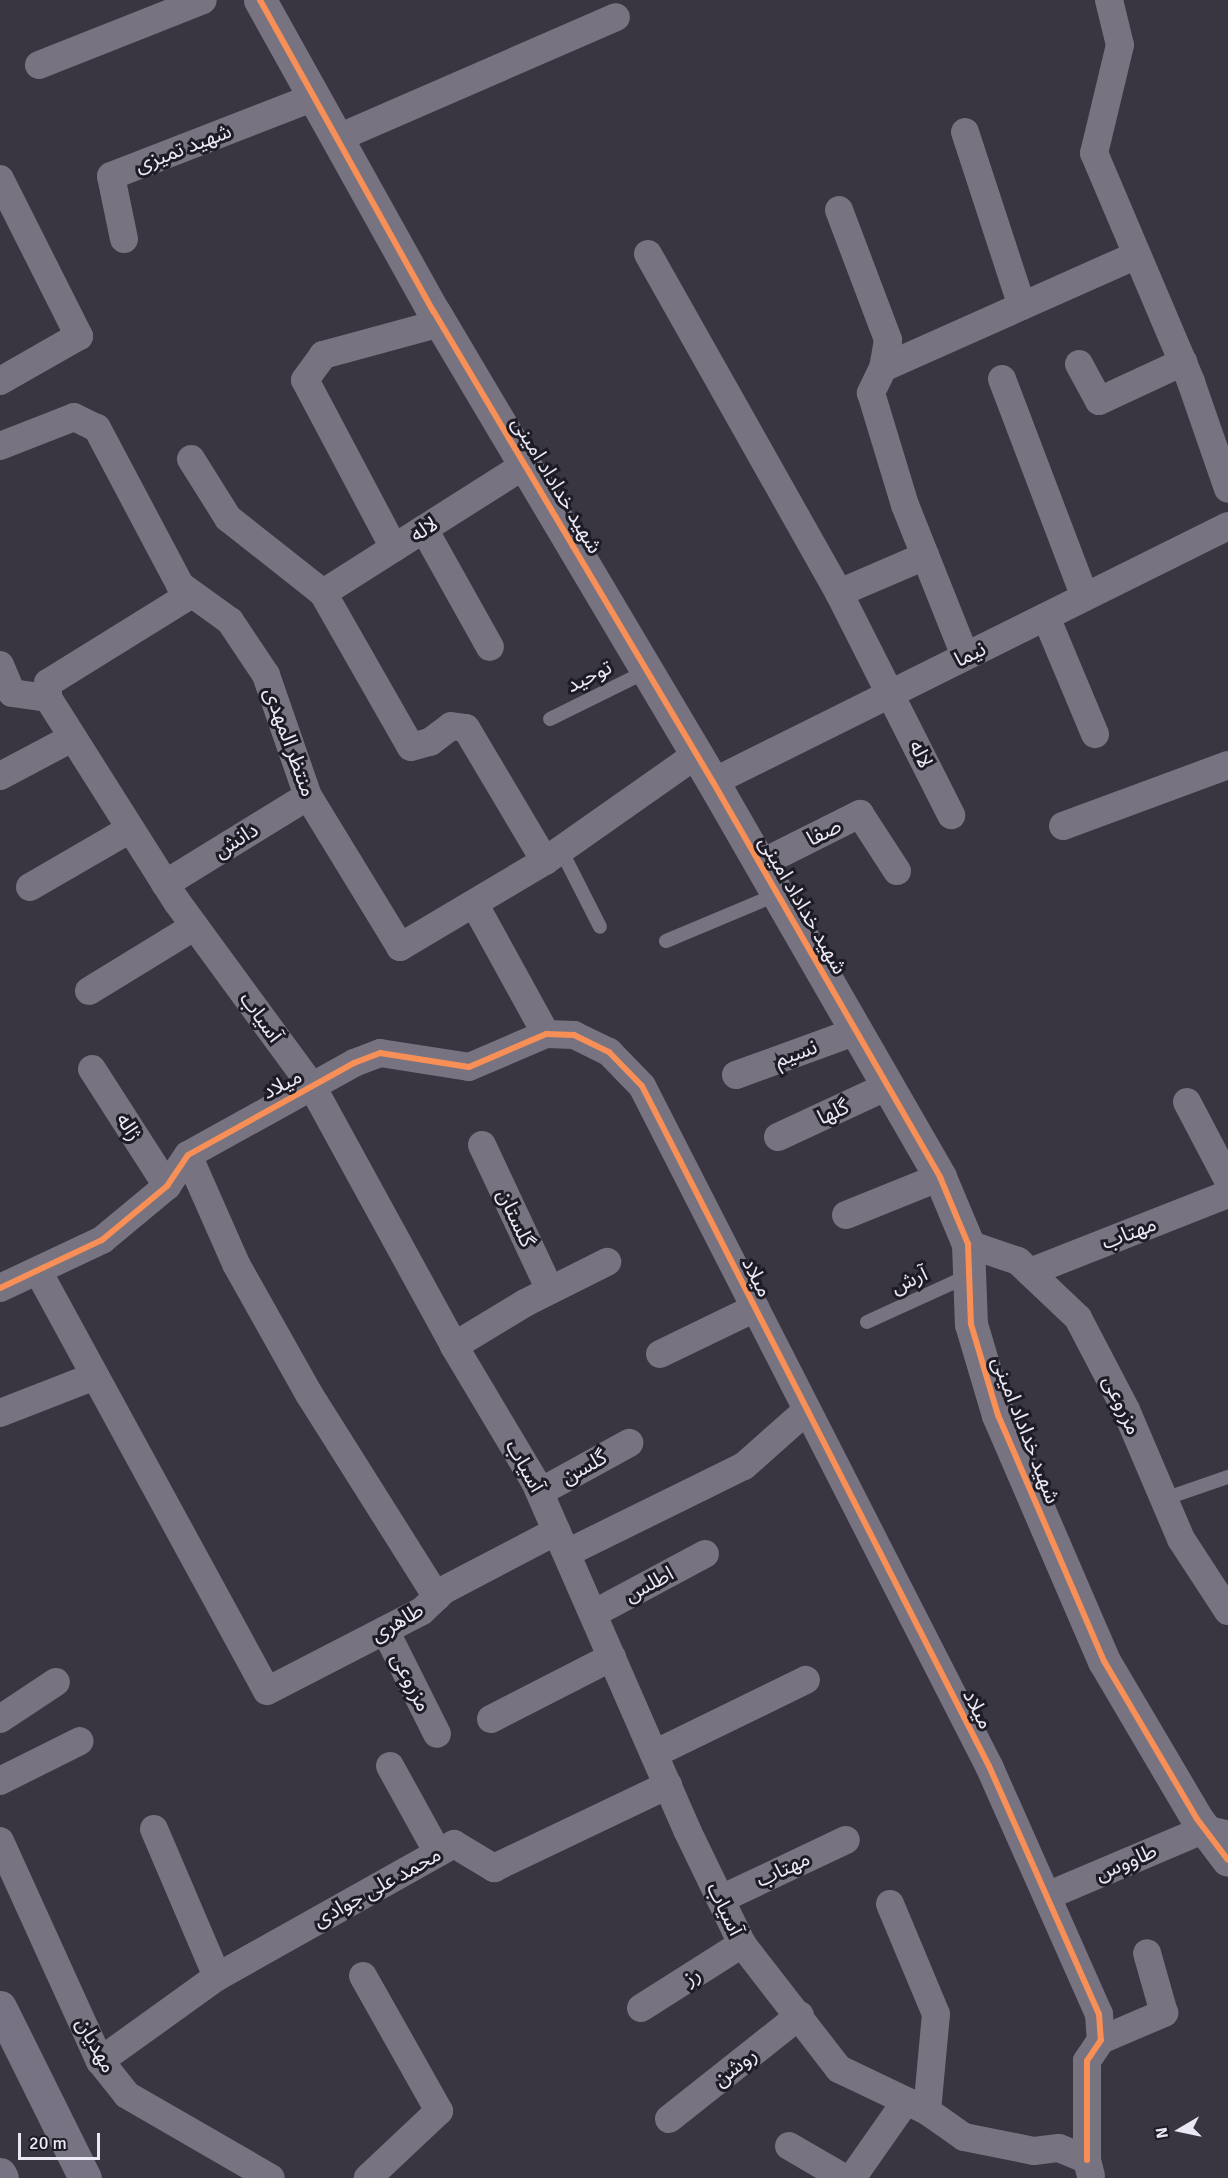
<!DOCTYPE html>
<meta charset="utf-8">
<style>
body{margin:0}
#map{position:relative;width:1228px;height:2178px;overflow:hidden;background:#393642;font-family:Signika,"Noto Sans Arabic",sans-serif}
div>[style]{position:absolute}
.service>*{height:14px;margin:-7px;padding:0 7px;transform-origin:7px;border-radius:7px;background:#777381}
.minor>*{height:28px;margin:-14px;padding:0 14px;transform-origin:14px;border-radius:14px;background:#777381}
.tertiary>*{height:33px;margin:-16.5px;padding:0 16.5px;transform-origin:16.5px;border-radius:16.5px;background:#777381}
.primary>*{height:33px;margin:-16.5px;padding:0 16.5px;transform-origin:16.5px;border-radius:16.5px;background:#777382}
.cycleway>*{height:6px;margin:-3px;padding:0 3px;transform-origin:3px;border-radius:3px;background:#f78f57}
span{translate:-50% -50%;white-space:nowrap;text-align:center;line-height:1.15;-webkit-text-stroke:6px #1d1b24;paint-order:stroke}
.street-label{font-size:21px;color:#ebe8f5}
.north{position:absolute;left:1150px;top:2100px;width:60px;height:60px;-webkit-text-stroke:4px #1d1b24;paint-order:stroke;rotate:261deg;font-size:16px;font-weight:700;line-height:24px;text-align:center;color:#ebe8f5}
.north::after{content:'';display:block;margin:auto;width:21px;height:27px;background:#ebe8f5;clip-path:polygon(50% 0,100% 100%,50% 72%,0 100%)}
.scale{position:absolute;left:18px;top:2133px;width:82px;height:27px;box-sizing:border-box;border:3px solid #ebe8f5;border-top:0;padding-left:8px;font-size:18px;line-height:21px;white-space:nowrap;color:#ebe8f5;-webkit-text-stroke:4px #1d1b24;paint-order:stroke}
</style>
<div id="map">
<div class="service">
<i style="left:550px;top:719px;width:108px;rotate:-26.3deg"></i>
<i style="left:561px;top:850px;width:86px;rotate:63.1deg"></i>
<i style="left:666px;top:941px;width:121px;rotate:-22.8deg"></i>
<i style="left:867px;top:1322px;width:111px;rotate:-24.5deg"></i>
<i style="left:1164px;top:1499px;width:68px;rotate:-19deg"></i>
</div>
<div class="minor">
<i style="left:1109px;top:0;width:46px;rotate:76.3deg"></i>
<i style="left:1120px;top:45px;width:111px;rotate:103.5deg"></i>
<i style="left:1094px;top:153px;width:249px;rotate:67deg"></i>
<i style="left:1191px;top:382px;width:113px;rotate:70.9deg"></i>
<i style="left:39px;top:65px;width:176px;rotate:-21.6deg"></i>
<i style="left:965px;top:132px;width:183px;rotate:71.9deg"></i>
<i style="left:338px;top:138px;width:303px;rotate:-23.5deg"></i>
<i style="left:0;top:179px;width:176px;rotate:63.3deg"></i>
<i style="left:79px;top:336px;width:91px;rotate:150.3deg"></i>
<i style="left:839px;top:210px;width:139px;rotate:69.3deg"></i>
<i style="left:888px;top:340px;width:28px;rotate:100deg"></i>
<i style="left:883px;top:368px;width:28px;rotate:116deg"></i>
<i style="left:871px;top:393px;width:117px;rotate:73.1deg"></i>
<i style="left:905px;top:505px;width:162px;rotate:68.3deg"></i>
<i style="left:124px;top:239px;width:64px;rotate:-101.7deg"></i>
<i style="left:111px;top:176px;width:219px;rotate:-21.2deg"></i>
<i style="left:648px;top:254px;width:389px;rotate:60.6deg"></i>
<i style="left:839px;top:593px;width:249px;rotate:63.2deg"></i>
<i style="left:1079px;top:364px;width:42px;rotate:61.6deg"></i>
<i style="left:1099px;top:401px;width:93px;rotate:-24.9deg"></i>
<i style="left:883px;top:368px;width:278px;rotate:-24deg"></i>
<i style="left:1002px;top:379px;width:233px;rotate:69.2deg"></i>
<i style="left:0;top:446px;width:79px;rotate:-21.4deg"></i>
<i style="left:74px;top:417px;width:25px;rotate:26deg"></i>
<i style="left:97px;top:428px;width:178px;rotate:62.1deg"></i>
<i style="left:180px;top:585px;width:62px;rotate:35.8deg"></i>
<i style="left:230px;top:621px;width:65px;rotate:56.3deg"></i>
<i style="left:266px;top:675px;width:128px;rotate:70.9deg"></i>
<i style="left:308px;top:796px;width:177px;rotate:58.6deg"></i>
<i style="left:400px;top:947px;width:169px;rotate:-30.7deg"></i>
<i style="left:545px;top:861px;width:184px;rotate:-35.1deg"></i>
<i style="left:191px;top:459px;width:70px;rotate:57.9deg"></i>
<i style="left:228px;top:518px;width:121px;rotate:38.3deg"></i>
<i style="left:323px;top:593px;width:177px;rotate:60.3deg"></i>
<i style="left:411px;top:747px;width:20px;rotate:-15deg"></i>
<i style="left:430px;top:742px;width:26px;rotate:-37deg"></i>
<i style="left:451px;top:726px;width:15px;rotate:8deg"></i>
<i style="left:466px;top:728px;width:155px;rotate:59.3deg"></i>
<i style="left:424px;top:529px;width:135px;rotate:60.8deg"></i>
<i style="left:394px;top:548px;width:190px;rotate:-117.9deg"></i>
<i style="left:305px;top:380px;width:31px;rotate:-54deg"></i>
<i style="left:323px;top:355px;width:122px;rotate:-15.2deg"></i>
<i style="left:323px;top:593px;width:241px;rotate:-32.4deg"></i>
<i style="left:839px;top:593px;width:94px;rotate:-23.3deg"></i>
<i style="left:1046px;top:617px;width:127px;rotate:67.3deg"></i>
<i style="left:0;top:665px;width:30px;rotate:67deg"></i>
<i style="left:12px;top:693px;width:36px;rotate:8deg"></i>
<i style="left:48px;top:698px;width:241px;rotate:57.7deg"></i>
<i style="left:177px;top:902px;width:230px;rotate:53.8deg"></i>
<i style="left:313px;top:1088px;width:294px;rotate:61.3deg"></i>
<i style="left:454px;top:1346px;width:158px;rotate:59.2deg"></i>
<i style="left:535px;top:1482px;width:380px;rotate:66.4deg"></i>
<i style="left:687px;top:1830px;width:127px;rotate:64.2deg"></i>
<i style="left:742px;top:1944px;width:158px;rotate:52.2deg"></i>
<i style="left:839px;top:2069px;width:98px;rotate:25.5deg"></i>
<i style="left:927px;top:2111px;width:45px;rotate:35.1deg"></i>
<i style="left:964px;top:2137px;width:71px;rotate:11.3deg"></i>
<i style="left:1034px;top:2151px;width:25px;rotate:-7deg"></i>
<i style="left:1059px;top:2148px;width:30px;rotate:23deg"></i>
<i style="left:1087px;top:2160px;width:16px;rotate:76deg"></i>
<i style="left:48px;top:698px;width:15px;rotate:-90deg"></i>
<i style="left:48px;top:683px;width:167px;rotate:-31.8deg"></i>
<i style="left:0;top:776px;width:81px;rotate:-27.8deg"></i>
<i style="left:713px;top:782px;width:575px;rotate:-26.43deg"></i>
<i style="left:1063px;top:826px;width:176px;rotate:-20.3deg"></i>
<i style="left:760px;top:864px;width:112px;rotate:-26.6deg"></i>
<i style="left:860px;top:814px;width:68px;rotate:57deg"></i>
<i style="left:165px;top:884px;width:168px;rotate:-31.6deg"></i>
<i style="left:30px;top:887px;width:116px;rotate:-30.1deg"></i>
<i style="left:475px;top:905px;width:147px;rotate:61.2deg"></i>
<i style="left:89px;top:991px;width:124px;rotate:-31.5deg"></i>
<i style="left:92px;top:1069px;width:139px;rotate:57.3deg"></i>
<i style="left:736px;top:1075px;width:129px;rotate:-20deg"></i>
<i style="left:1187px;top:1102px;width:88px;rotate:62.3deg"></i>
<i style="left:778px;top:1137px;width:121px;rotate:-24.9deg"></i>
<i style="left:482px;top:1145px;width:160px;rotate:64.9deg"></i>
<i style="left:188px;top:1155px;width:119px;rotate:66.2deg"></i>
<i style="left:236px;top:1264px;width:149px;rotate:60.7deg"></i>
<i style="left:309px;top:1394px;width:240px;rotate:57.8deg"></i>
<i style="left:846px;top:1215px;width:101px;rotate:-22deg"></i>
<i style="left:968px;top:1244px;width:53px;rotate:18.8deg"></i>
<i style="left:1018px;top:1261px;width:83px;rotate:43.5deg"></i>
<i style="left:1078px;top:1318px;width:104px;rotate:62.4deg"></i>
<i style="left:1126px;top:1410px;width:140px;rotate:66.9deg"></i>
<i style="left:1181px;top:1539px;width:86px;rotate:56.9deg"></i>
<i style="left:38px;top:1271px;width:478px;rotate:61.4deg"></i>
<i style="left:267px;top:1691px;width:174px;rotate:-27.3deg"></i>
<i style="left:422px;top:1611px;width:30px;rotate:-44deg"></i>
<i style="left:444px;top:1590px;width:127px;rotate:-27.6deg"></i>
<i style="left:1030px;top:1272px;width:213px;rotate:-21.5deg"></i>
<i style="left:0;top:1288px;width:113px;rotate:-25.2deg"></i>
<i style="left:102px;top:1240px;width:85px;rotate:-39.7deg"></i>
<i style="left:167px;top:1186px;width:37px;rotate:-56deg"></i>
<i style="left:188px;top:1155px;width:190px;rotate:-29deg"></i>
<i style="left:354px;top:1063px;width:28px;rotate:-21deg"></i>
<i style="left:380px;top:1053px;width:90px;rotate:8.9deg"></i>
<i style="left:469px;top:1067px;width:84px;rotate:-23.2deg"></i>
<i style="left:546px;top:1034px;width:28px;rotate:2deg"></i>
<i style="left:574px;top:1035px;width:39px;rotate:26deg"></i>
<i style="left:609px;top:1052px;width:47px;rotate:45.9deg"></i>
<i style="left:642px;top:1086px;width:763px;rotate:62.97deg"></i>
<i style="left:989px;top:1766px;width:271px;rotate:66.1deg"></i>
<i style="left:1099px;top:2014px;width:26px;rotate:86deg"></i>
<i style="left:1101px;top:2040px;width:25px;rotate:124deg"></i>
<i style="left:1087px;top:2061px;width:99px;rotate:90deg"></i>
<i style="left:454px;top:1346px;width:83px;rotate:-31.2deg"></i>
<i style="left:525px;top:1303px;width:92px;rotate:-26.6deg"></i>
<i style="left:660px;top:1354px;width:106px;rotate:-25.8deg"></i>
<i style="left:0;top:1413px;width:102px;rotate:-21.3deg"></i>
<i style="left:540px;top:1492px;width:102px;rotate:-28.8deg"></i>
<i style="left:567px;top:1553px;width:197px;rotate:-26.2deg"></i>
<i style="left:744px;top:1466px;width:83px;rotate:-41.6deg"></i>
<i style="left:593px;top:1614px;width:127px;rotate:-28.2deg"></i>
<i style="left:385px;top:1630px;width:116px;rotate:63.4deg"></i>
<i style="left:0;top:1719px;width:67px;rotate:-33.5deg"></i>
<i style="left:491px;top:1719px;width:136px;rotate:-27.1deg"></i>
<i style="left:654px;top:1754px;width:169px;rotate:-26deg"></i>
<i style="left:390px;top:1766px;width:99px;rotate:61.1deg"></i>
<i style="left:0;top:1781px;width:89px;rotate:-26.6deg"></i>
<i style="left:154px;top:1829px;width:161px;rotate:66.9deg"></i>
<i style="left:0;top:1841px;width:242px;rotate:65.6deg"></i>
<i style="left:100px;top:2061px;width:43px;rotate:51.5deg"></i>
<i style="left:127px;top:2095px;width:166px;rotate:30deg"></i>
<i style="left:1047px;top:1896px;width:172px;rotate:-23deg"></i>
<i style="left:1205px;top:1829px;width:21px;rotate:14deg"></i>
<i style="left:721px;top:1899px;width:138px;rotate:-25.3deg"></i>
<i style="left:890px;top:1904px;width:119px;rotate:67.3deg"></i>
<i style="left:936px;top:2014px;width:97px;rotate:95.3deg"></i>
<i style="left:363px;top:1976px;width:155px;rotate:60.6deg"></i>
<i style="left:439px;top:2111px;width:98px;rotate:136.7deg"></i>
<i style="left:641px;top:2008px;width:120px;rotate:-32.4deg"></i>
<i style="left:1101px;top:2040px;width:69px;rotate:-23.2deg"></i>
<i style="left:1164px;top:2013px;width:62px;rotate:-105.8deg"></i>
<i style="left:100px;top:2061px;width:144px;rotate:-35.7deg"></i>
<i style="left:217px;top:1977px;width:272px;rotate:-29.3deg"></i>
<i style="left:454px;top:1844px;width:47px;rotate:31deg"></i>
<i style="left:494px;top:1868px;width:193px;rotate:-25.5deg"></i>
<i style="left:669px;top:2119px;width:167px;rotate:-38.4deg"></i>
<i style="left:789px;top:2146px;width:64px;rotate:30.2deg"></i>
<i style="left:852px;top:2178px;width:94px;rotate:-55deg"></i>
</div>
<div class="tertiary">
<i style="left:260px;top:0;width:357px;rotate:60.9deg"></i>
<i style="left:434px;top:312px;width:547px;rotate:59.31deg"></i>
<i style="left:713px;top:782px;width:456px;rotate:60.1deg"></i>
<i style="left:940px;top:1177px;width:73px;rotate:67.3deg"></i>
<i style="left:968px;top:1244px;width:80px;rotate:87.9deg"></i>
<i style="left:971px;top:1324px;width:95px;rotate:73.5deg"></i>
<i style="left:998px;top:1415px;width:268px;rotate:66.7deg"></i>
<i style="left:1104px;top:1661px;width:183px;rotate:59.5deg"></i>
<i style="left:1197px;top:1819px;width:51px;rotate:52.9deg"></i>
</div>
<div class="primary">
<i style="left:0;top:2007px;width:191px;rotate:63.6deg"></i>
<i style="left:0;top:2174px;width:4px;rotate:63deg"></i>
</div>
<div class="cycleway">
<i style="left:260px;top:0;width:357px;rotate:60.9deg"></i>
<i style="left:434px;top:312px;width:547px;rotate:59.31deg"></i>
<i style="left:713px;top:782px;width:456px;rotate:60.1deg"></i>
<i style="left:940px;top:1177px;width:73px;rotate:67.3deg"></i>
<i style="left:968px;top:1244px;width:80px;rotate:87.9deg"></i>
<i style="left:971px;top:1324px;width:95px;rotate:73.5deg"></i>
<i style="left:998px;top:1415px;width:268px;rotate:66.7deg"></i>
<i style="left:1104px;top:1661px;width:183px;rotate:59.5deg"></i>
<i style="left:1197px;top:1819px;width:51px;rotate:52.9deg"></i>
<i style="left:0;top:1288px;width:113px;rotate:-25.2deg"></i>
<i style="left:102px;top:1240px;width:85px;rotate:-39.7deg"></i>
<i style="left:167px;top:1186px;width:37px;rotate:-56deg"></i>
<i style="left:188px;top:1155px;width:190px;rotate:-29deg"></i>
<i style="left:354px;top:1063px;width:28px;rotate:-21deg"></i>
<i style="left:380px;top:1053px;width:90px;rotate:8.9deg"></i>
<i style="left:469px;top:1067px;width:84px;rotate:-23.2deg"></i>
<i style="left:546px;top:1034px;width:28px;rotate:2deg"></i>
<i style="left:574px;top:1035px;width:39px;rotate:26deg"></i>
<i style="left:609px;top:1052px;width:47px;rotate:45.9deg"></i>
<i style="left:642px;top:1086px;width:763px;rotate:62.97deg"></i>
<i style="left:989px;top:1766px;width:271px;rotate:66.1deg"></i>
<i style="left:1099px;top:2014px;width:26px;rotate:86deg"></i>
<i style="left:1101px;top:2040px;width:25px;rotate:124deg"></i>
<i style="left:1087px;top:2061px;width:99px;rotate:90deg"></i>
</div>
<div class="street-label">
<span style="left:183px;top:148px;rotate:-21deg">شهید تمیزی</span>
<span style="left:557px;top:485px;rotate:59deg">شهید خداداد امینی</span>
<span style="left:424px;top:529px;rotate:-33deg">لاله</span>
<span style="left:970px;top:654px;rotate:-26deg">نیما</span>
<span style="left:589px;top:676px;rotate:-26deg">توحید</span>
<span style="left:290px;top:742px;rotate:70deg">منتظر المهدی</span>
<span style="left:921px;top:754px;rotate:64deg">لاله</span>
<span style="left:824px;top:832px;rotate:-27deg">صفا</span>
<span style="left:236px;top:840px;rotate:-32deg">دانش</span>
<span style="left:803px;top:905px;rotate:60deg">شهید خداداد امینی</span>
<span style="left:261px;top:1017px;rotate:54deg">آسیاب</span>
<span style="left:796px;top:1053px;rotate:-20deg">نسیم</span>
<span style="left:282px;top:1084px;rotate:-27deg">میلاد</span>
<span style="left:833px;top:1112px;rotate:-25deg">گلها</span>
<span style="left:129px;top:1127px;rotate:58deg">ژاله</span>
<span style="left:516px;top:1218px;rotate:65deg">گلستان</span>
<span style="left:1129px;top:1233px;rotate:-21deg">مهتاب</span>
<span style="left:757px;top:1277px;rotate:63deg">میلاد</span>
<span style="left:909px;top:1280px;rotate:-24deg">آرش</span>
<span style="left:1122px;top:1405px;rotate:65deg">مزروعی</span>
<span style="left:1026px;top:1430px;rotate:69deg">شهید خداداد امینی</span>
<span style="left:525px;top:1466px;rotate:61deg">آسیاب</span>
<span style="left:584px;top:1467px;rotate:-29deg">گلسن</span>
<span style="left:649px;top:1584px;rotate:-28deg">اطلس</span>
<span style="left:397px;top:1622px;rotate:-30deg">طاهری</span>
<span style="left:411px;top:1682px;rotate:63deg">مزروعی</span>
<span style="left:978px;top:1709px;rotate:63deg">میلاد</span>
<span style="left:1126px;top:1862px;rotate:-23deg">طاووس</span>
<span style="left:783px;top:1869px;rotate:-25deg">مهتاب</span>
<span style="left:377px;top:1887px;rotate:-29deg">محمد علی جوادی</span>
<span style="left:725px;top:1909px;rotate:64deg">آسیاب</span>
<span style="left:692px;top:1976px;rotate:-32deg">رز</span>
<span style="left:96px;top:2045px;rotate:61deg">مهدیان</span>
<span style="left:735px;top:2067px;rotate:-38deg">روشن</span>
</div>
<div class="north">N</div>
<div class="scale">20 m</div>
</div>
